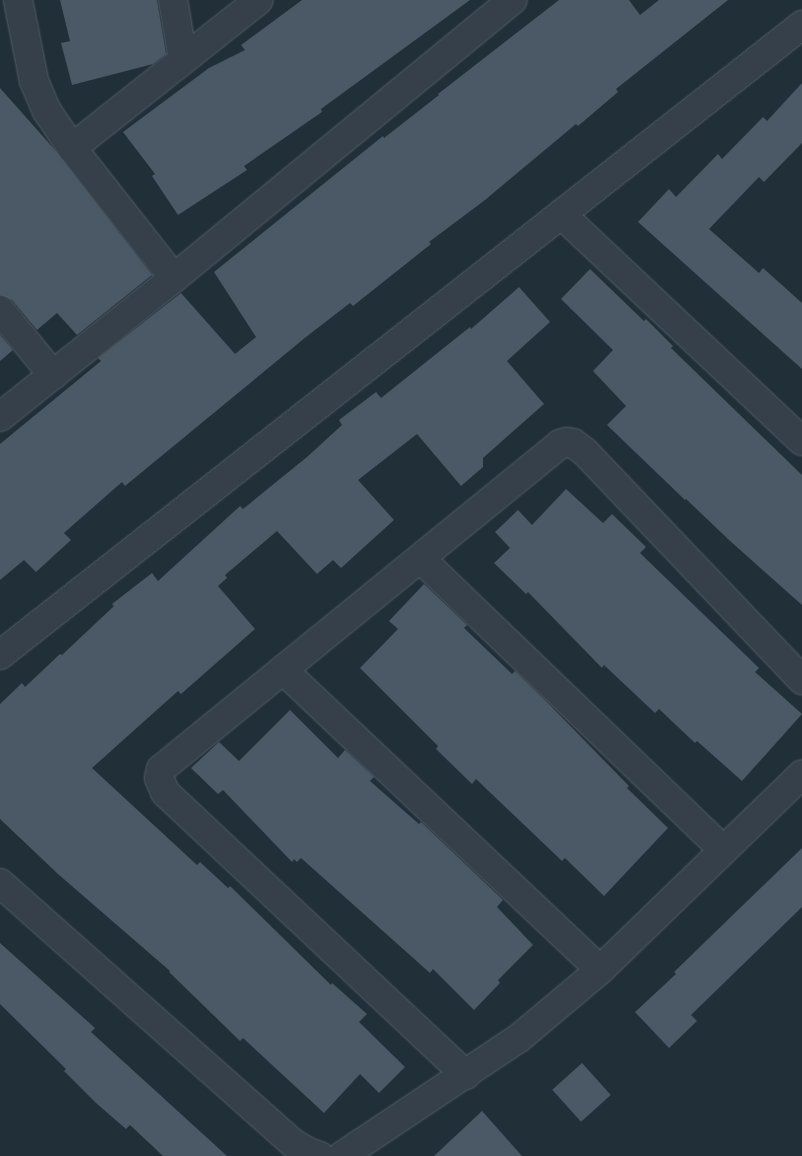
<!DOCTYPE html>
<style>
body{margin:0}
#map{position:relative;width:802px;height:1156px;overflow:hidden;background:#212f39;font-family:"Public Sans",sans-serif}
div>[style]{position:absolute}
.building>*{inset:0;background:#4a5965;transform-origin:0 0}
.roads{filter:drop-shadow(0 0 1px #535e67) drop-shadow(0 0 1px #535e67)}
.minor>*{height:28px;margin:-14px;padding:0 14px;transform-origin:14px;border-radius:14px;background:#35404a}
span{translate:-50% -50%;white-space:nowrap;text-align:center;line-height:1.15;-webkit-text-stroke:5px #1a252e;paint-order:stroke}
</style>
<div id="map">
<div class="building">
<i style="clip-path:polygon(60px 0,157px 0,166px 54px,153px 64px,72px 85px,61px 43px,70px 41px)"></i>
<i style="clip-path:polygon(302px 0,470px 0,321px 109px,322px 112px,244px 166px,247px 170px,178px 215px,152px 176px,155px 174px,123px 132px,209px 68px,245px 50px,241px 45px)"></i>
<i style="clip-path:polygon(559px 0,629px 0,640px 15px,659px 0,728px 0,616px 89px,618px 92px,578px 126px,576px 124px,485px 200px,429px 242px,431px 244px,353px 306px,350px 303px,306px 337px,125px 486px,122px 482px,64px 533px,71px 540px,36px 572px,24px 560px,0 580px,0 444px,101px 361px,98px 358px,181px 293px,235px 354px,256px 337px,214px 272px,383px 136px,384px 138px,439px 95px,438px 94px)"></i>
<i style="clip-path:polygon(802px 83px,802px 143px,764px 182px,759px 177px,709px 229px,759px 273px,763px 268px,802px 303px,802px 369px,638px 222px,669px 189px,676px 197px,718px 154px,722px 159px,763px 117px,767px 121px)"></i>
<i style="clip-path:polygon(0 88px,55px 150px,152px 275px,77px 335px,57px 313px,37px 330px,12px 300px,0 295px)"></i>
<i style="clip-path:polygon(590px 269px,644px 321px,646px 319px,673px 346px,671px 348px,802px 475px,802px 605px,729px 540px,686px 499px,685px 500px,607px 425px,626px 406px,593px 371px,613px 350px,561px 299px)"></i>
<i style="clip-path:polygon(519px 287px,550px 322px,507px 361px,544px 404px,483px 458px,483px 467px,461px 486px,417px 434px,358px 480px,394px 520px,341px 568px,333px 560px,317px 574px,277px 531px,225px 575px,227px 578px,218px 586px,255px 629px,181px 694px,178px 691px,92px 768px,197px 865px,200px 862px,228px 888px,230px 886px,331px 985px,332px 983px,367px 1014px,359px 1022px,405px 1067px,379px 1093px,360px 1074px,324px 1113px,243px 1038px,240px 1041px,169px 972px,170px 971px,58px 874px,0 819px,0 704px,22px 683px,25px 687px,60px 654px,62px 655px,114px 606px,112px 604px,152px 573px,158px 581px,240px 506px,243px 509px,307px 457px,342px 425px,339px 420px,376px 392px,381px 398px,470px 327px,471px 329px)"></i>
<i style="clip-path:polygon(0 335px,13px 350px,0 361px)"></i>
<i style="clip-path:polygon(566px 489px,603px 523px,612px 514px,646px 547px,640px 553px,759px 668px,755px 672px,802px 714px,742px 781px,697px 741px,695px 743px,659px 709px,655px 713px,604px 665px,602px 668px,528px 592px,526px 594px,494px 563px,510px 548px,495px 532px,518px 510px,532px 525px)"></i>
<i style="clip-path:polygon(424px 584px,467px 625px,464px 628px,512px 674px,515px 671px,545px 700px,629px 786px,627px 788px,668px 828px,604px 896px,565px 858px,562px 861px,476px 779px,472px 784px,436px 749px,438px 746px,360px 668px,398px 629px,389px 621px)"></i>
<i style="clip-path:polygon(290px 710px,338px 758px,345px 750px,374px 777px,370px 781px,419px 824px,421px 822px,503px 900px,497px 907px,533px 945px,498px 980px,500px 983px,474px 1010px,433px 969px,430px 973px,301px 858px,297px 862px,294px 859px,292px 862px,223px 790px,218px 794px,191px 768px,219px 742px,239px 761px)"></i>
<i style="clip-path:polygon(802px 848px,802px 907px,691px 1015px,697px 1021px,669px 1048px,635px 1012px,676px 974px,674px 972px)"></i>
<i style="clip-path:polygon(0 943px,95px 1028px,91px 1032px,227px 1156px,163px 1156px,130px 1125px,126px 1129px,96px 1103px,64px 1071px,66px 1069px,0 1004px)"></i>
<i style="left:582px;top:1063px;width:43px;height:40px;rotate:48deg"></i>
<i style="clip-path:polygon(482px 1111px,522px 1156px,434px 1156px)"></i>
</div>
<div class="roads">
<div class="minor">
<i style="left:18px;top:0;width:83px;rotate:78.8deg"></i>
<i style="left:34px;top:81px;width:33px;rotate:67deg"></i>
<i style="left:47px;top:111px;width:45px;rotate:56deg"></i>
<i style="left:72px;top:148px;width:165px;rotate:51.9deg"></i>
<i style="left:173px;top:0;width:61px;rotate:80.5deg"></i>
<i style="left:72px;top:148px;width:238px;rotate:-38.4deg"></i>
<i style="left:561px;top:214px;width:331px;rotate:43.3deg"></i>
<i style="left:0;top:310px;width:84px;rotate:50.8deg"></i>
<i style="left:0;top:417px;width:223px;rotate:-38.6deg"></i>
<i style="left:174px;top:278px;width:438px;rotate:-39.4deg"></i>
<i style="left:421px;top:559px;width:419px;rotate:43.9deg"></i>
<i style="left:0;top:655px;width:1020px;rotate:-38.15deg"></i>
<i style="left:283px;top:670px;width:436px;rotate:43.4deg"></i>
<i style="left:0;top:883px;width:392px;rotate:41.6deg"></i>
<i style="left:293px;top:1143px;width:20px;rotate:30deg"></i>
<i style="left:310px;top:1153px;width:10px;rotate:17deg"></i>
<i style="left:466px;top:1075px;width:413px;rotate:-136.8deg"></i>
<i style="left:165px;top:792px;width:15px;rotate:-113deg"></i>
<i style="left:159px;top:778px;width:9px;rotate:-77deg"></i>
<i style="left:161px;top:769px;width:515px;rotate:-39.16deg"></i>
<i style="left:560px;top:444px;width:7px;rotate:-16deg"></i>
<i style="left:567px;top:442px;width:6px;rotate:9deg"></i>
<i style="left:573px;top:443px;width:15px;rotate:37deg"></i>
<i style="left:585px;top:452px;width:315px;rotate:46.4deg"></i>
<i style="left:342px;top:1156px;width:213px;rotate:-33.7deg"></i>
<i style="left:519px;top:1038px;width:106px;rotate:-40deg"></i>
<i style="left:600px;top:970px;width:281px;rotate:-44.1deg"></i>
</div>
</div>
</div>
